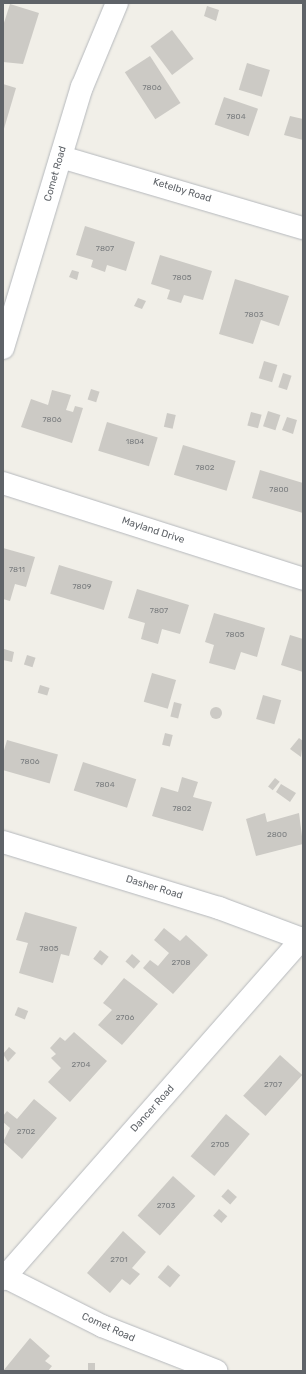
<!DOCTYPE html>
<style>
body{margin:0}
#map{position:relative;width:306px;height:1374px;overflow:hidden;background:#f1efe8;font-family:Rubik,sans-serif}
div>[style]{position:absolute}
.building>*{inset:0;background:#cccac5;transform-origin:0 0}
.round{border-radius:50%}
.roads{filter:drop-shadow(0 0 1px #b5b8bc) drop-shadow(0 0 1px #b5b8bc)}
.minor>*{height:22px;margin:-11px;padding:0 11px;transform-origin:11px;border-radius:11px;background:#fff}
span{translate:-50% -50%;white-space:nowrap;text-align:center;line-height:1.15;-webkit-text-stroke:3px #fff;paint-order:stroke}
.number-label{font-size:8px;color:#7a7d7f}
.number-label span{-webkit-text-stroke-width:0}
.street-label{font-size:10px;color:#5f6368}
.frame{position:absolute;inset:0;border:4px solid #5f6368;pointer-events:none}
</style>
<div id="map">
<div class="building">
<i style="clip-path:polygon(10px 4px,39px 13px,23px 64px,3px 62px,3px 26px)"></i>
<i style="clip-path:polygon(207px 6px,219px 10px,216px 21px,204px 16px)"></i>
<i style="left:172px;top:30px;width:36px;height:27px;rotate:53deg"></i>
<i style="left:150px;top:56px;width:56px;height:30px;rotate:57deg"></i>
<i style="left:247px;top:63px;width:24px;height:28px;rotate:17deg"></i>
<i style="clip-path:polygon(3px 84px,16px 88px,3px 132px)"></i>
<i style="left:224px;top:97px;width:36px;height:29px;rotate:19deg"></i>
<i style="clip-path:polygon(290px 116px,303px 119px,303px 140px,284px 135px)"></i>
<i style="clip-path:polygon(85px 226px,135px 242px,126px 271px,107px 265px,105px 272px,91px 267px,93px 260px,76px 255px)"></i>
<i style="clip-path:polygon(160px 255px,212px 271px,203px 300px,184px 295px,181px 303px,167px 299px,170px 290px,151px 284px)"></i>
<i style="clip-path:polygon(72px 270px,79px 272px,77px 280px,69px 277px)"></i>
<i style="clip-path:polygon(235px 279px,289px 296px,279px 326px,261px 320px,253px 344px,219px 334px)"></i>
<i style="clip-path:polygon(138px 298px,146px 301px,142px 309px,134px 306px)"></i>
<i style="left:264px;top:361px;width:14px;height:18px;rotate:17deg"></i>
<i style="left:283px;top:373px;width:9px;height:15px;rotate:18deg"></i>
<i style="left:91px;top:389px;width:9px;height:11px;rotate:18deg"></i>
<i style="clip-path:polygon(52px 390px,71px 395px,66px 410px,73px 412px,75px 406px,83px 408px,72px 443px,21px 427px,31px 399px,48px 405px)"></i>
<i style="left:268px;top:411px;width:13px;height:16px;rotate:18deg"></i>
<i style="left:251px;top:412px;width:11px;height:14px;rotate:15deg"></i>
<i style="left:167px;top:413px;width:9px;height:14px;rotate:13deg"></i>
<i style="clip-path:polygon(287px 417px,297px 420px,293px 434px,282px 430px)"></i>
<i style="left:107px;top:422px;width:53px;height:30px;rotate:17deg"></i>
<i style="left:183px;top:445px;width:55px;height:31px;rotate:17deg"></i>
<i style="clip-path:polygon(260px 470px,303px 483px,303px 513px,252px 498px)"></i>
<i style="clip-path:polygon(3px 548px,35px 557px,26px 587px,15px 584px,10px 601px,3px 599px)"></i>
<i style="left:59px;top:565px;width:56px;height:30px;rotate:17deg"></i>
<i style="clip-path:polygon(137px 589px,189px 605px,180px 634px,162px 629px,158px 644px,141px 639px,145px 623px,128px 618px)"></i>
<i style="clip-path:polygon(214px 613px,265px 628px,257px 657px,241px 652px,235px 670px,209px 663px,214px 645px,205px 642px)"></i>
<i style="clip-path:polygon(290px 635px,303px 639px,303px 672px,281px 665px)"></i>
<i style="clip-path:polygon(4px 649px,14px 652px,12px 662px,3px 660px)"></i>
<i style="left:27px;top:655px;width:9px;height:10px;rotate:18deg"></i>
<i style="left:152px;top:673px;width:25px;height:30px;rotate:16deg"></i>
<i style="left:40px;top:685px;width:10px;height:8px;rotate:17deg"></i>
<i style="left:263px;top:695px;width:19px;height:25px;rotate:16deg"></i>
<i style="left:174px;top:702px;width:8px;height:15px;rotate:14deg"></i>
<i class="round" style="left:210px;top:707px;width:12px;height:12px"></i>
<i style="left:165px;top:733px;width:8px;height:12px;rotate:14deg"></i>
<i style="clip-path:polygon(299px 738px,303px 741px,301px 757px,290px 749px)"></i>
<i style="left:7px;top:740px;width:53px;height:30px;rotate:16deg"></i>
<i style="left:83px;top:762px;width:56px;height:30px;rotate:18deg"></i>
<i style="clip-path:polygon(182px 777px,198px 782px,193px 797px,212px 802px,203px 831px,152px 816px,161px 787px,178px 792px)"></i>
<i style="left:275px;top:778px;width:6px;height:11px;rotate:39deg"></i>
<i style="clip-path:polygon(281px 784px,296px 793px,290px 802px,276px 792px)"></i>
<i style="clip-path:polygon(265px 813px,267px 822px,299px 813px,303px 844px,256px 856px,246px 819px)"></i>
<i style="clip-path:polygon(25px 912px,77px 927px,69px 956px,61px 954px,53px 983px,19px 973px,28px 943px,16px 940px)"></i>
<i style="clip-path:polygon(164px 928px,180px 941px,186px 935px,208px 955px,173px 994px,143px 968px,150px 960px,158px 966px,169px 953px,154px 940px)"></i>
<i style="left:100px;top:950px;width:11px;height:11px;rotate:38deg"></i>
<i style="left:132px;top:954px;width:11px;height:10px;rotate:41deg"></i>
<i style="clip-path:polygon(124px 978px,158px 1004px,122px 1045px,98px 1025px,112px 1010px,103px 1003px)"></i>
<i style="left:18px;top:1007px;width:11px;height:9px;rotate:22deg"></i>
<i style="clip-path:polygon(74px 1032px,107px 1061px,70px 1102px,48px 1082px,61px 1068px,51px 1058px,56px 1054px,50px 1048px,60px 1037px,65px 1041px)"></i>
<i style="clip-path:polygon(9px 1047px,16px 1053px,8px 1062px,3px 1054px)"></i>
<i style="left:280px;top:1055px;width:30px;height:55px;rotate:42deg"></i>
<i style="clip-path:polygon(34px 1099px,57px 1118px,22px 1159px,3px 1142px,10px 1128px,3px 1122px,3px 1116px,7px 1111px,17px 1119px)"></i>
<i style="left:226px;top:1114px;width:31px;height:55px;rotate:40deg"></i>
<i style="left:173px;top:1176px;width:30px;height:53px;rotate:42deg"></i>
<i style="left:228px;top:1189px;width:12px;height:10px;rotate:42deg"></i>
<i style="left:219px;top:1209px;width:11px;height:9px;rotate:41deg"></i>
<i style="clip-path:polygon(123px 1231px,146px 1252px,132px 1268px,140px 1274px,130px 1285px,122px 1279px,110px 1293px,87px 1273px)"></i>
<i style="left:168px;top:1265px;width:16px;height:16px;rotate:40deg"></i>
<i style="clip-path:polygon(30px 1338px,50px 1356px,45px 1361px,52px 1366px,48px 1371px,3px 1371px)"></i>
<i style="left:88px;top:1363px;width:7px;height:8px"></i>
</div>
<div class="roads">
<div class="minor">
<i style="left:61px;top:157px;width:252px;rotate:16.4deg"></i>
<i style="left:3px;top:348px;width:273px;rotate:-73.2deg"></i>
<i style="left:82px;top:87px;width:91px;rotate:-67.4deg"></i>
<i style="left:3px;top:483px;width:315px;rotate:17.7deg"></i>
<i style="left:3px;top:842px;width:226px;rotate:17deg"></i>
<i style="left:219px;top:908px;width:89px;rotate:20.5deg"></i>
<i style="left:3px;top:1276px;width:111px;rotate:26.8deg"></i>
<i style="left:102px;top:1326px;width:123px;rotate:21.4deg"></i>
<i style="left:3px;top:1279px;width:454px;rotate:-48.7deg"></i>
</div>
</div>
<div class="number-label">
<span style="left:152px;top:88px">7806</span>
<span style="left:236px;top:117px">7804</span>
<span style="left:105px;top:249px">7807</span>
<span style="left:182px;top:278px">7805</span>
<span style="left:254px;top:315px">7803</span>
<span style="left:52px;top:420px">7806</span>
<span style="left:135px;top:442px">1804</span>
<span style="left:205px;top:468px">7802</span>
<span style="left:279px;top:490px">7800</span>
<span style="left:17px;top:570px">7811</span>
<span style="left:82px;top:587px">7809</span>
<span style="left:159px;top:611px">7807</span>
<span style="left:235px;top:635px">7805</span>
<span style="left:30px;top:762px">7806</span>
<span style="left:105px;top:785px">7804</span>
<span style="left:182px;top:809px">7802</span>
<span style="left:277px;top:835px">2800</span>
<span style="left:49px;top:949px">7805</span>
<span style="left:181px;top:963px">2708</span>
<span style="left:125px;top:1018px">2706</span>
<span style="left:81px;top:1065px">2704</span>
<span style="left:273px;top:1085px">2707</span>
<span style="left:26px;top:1132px">2702</span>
<span style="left:220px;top:1145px">2705</span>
<span style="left:166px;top:1206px">2703</span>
<span style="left:119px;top:1260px">2701</span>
</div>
<div class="street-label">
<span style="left:56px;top:174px;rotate:-74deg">Comet Road</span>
<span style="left:182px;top:191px;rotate:17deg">Ketelby Road</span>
<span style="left:153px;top:531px;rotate:18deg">Mayland Drive</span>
<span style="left:154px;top:888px;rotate:17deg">Dasher Road</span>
<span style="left:153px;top:1109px;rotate:-48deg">Dancer Road</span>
<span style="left:108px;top:1328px;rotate:24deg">Comet Road</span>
</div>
<div class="frame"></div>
</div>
